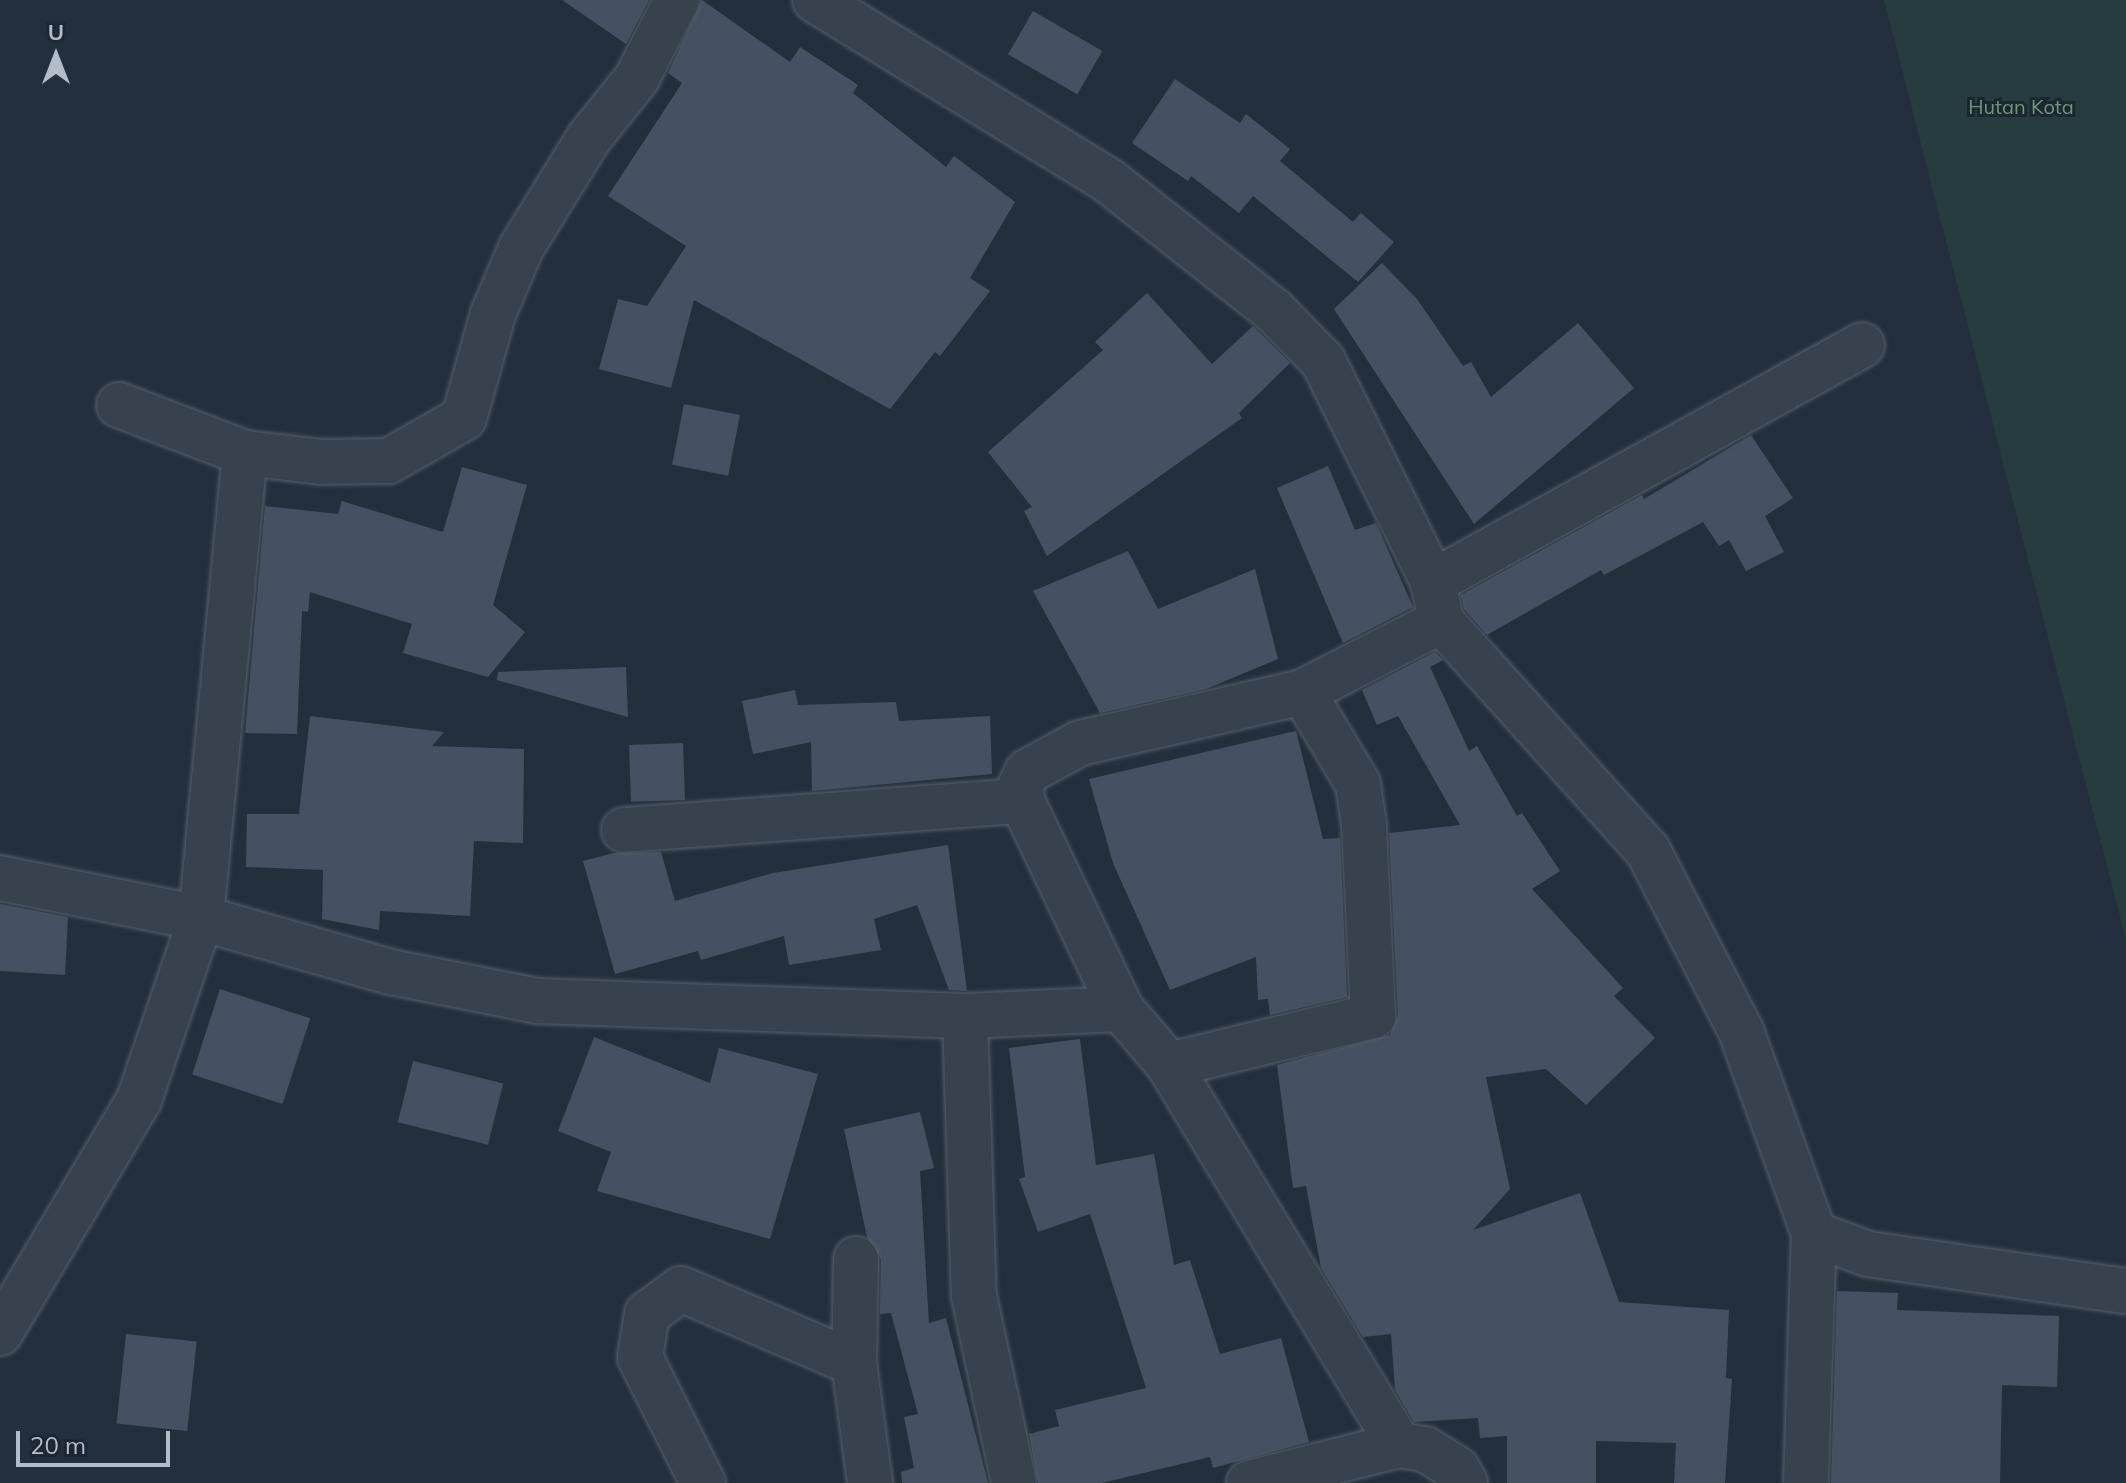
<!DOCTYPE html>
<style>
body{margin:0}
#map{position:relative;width:2126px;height:1483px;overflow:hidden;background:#242f3e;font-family:Mulish,sans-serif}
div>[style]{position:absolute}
.green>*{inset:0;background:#263c3f}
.building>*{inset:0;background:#455162;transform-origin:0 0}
.roads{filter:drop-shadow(0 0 2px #565f6c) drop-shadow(0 0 2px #565f6c)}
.minor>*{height:44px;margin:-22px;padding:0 22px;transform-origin:22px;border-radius:22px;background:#38414e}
span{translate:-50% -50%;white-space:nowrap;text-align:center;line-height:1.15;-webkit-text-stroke:6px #1d2633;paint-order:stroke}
.park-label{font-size:20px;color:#6b9a76}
.north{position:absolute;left:16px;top:16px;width:80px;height:80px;-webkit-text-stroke:6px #1d2633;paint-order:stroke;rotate:0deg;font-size:22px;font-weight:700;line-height:32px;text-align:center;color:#b4bcc9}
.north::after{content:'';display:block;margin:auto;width:28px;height:36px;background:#b4bcc9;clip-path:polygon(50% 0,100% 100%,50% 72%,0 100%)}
.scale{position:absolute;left:16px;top:1431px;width:154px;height:36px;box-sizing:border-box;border:4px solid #b4bcc9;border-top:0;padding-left:10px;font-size:24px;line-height:28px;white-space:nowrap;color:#b4bcc9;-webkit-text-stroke:6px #1d2633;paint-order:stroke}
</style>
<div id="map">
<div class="green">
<i style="clip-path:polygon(1884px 0,2126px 0,2126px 940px)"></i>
</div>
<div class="building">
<i style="clip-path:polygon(562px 0,649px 0,626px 44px)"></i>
<i style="clip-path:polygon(702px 0,790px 62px,800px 47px,858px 85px,853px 93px,946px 167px,954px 156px,1015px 202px,970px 278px,990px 291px,940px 356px,935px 352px,890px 409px,694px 300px,671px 388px,599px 369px,618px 299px,647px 306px,686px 246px,608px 196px,682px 83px,668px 73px)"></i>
<i style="left:1033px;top:11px;width:80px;height:50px;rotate:30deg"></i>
<i style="clip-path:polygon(1175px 79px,1240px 123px,1246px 114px,1290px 149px,1280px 161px,1353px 222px,1361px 213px,1394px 242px,1358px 282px,1253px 196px,1239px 213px,1191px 176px,1188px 181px,1132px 143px)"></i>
<i style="clip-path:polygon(1382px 263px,1417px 299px,1463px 366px,1471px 362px,1491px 397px,1578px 323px,1634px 388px,1474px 524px,1334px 309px)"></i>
<i style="clip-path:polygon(1147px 293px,1212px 364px,1253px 326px,1290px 363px,1239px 413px,1242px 418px,1047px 556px,1024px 511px,1032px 507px,988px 452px,1103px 350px,1095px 342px)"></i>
<i style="left:684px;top:404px;width:57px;height:62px;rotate:11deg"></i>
<i style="clip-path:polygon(1751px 435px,1793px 498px,1765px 516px,1784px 552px,1746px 571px,1729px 540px,1719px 546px,1703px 522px,1604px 575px,1601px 570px,1487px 635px,1464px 609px,1461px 595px,1642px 495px,1644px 499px)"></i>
<i style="clip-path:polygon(1328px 466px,1355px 530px,1376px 523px,1413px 607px,1343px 643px,1277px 488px)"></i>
<i style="clip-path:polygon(462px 467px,527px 485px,493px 605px,525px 632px,488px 677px,403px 653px,412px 624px,310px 592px,308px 612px,302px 611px,297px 734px,245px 733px,265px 506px,338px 514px,342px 501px,443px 532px)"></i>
<i style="clip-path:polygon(1128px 551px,1158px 609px,1255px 569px,1278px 659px,1206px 689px,1100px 713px,1033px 591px)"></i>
<i style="clip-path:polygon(1435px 652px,1443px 660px,1430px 667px,1469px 751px,1477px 746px,1517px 816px,1522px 813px,1560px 871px,1532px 889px,1623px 988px,1614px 996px,1655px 1038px,1586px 1105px,1546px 1069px,1486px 1077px,1510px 1189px,1473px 1230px,1580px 1193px,1619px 1302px,1729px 1310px,1726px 1378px,1732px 1379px,1725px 1483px,1674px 1483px,1676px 1443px,1596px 1441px,1596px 1483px,1507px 1483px,1507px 1436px,1480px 1438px,1478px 1418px,1414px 1422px,1395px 1390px,1391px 1334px,1363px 1337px,1321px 1268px,1306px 1186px,1293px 1188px,1277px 1065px,1390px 1035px,1398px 1015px,1389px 833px,1460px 825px,1398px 716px,1377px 725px,1362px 690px)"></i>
<i style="clip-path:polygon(626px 667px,628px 717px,497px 680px,498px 672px)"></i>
<i style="clip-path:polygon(795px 690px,798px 705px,896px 702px,899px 721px,990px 716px,992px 774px,812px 791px,811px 742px,753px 754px,742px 701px)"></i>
<i style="clip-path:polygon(310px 716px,444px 732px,432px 746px,524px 749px,523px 843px,474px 841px,470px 916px,380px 911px,379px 930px,322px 919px,323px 870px,246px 867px,247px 814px,299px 814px)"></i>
<i style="clip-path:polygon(1296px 731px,1323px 839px,1340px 838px,1347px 997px,1270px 1015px,1268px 999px,1258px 1000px,1256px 957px,1170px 990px,1113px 863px,1089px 779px)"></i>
<i style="left:683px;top:743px;width:57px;height:54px;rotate:88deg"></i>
<i style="clip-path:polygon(948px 845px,967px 991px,949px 990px,917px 905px,874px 919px,881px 950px,789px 965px,784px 936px,701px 960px,698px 951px,615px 974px,583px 861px,614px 853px,661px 852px,675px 901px,773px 873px)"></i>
<i style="clip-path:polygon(0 904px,68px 917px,65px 975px,0 971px)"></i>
<i style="left:220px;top:989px;width:95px;height:90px;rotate:18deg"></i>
<i style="clip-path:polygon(594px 1037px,710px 1083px,719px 1048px,818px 1074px,770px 1239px,597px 1191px,611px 1152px,558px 1131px)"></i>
<i style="clip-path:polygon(1080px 1039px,1096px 1165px,1154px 1154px,1174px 1265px,1190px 1260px,1220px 1354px,1281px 1338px,1309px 1442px,1213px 1468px,1210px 1457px,1102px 1483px,1038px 1483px,1029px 1434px,1059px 1426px,1055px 1410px,1146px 1388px,1090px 1214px,1038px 1232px,1019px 1179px,1025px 1177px,1009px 1048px)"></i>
<i style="left:413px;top:1061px;width:93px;height:63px;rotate:14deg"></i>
<i style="clip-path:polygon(920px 1112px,934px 1168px,920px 1171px,929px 1323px,946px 1318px,988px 1483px,902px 1483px,901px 1472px,914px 1468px,904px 1417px,918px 1414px,891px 1313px,880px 1314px,881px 1259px,867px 1237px,844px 1129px)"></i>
<i style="clip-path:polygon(1837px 1291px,1898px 1293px,1897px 1310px,2059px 1316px,2057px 1387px,2002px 1385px,2000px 1483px,1831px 1483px)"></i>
<i style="left:126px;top:1334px;width:71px;height:90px;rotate:6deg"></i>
</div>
<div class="roads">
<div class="minor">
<i style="left:815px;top:0;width:345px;rotate:31.6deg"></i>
<i style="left:1109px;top:181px;width:209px;rotate:38.2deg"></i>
<i style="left:1273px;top:310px;width:71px;rotate:45.6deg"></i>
<i style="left:1323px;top:361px;width:247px;rotate:63.5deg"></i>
<i style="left:1433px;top:582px;width:40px;rotate:78deg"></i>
<i style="left:1441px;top:621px;width:309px;rotate:48deg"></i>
<i style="left:1648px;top:851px;width:203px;rotate:62.7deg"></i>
<i style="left:1741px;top:1031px;width:216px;rotate:70.2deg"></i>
<i style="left:1814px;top:1234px;width:58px;rotate:20.3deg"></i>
<i style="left:1868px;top:1254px;width:261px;rotate:8.2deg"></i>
<i style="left:119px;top:405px;width:135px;rotate:20.9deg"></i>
<i style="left:245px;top:453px;width:78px;rotate:6.7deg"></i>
<i style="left:322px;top:462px;width:67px;rotate:-0.9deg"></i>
<i style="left:389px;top:461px;width:86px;rotate:-29.8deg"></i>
<i style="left:464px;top:418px;width:108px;rotate:-74.4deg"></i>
<i style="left:493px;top:314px;width:72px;rotate:-67deg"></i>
<i style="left:521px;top:248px;width:129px;rotate:-58.3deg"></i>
<i style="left:589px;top:138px;width:77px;rotate:-51.3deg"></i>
<i style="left:637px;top:78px;width:88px;rotate:-62.9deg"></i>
<i style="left:1433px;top:582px;width:490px;rotate:-28.9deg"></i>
<i style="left:1441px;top:621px;width:155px;rotate:152.8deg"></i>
<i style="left:1303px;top:692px;width:229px;rotate:167.1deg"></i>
<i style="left:1080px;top:743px;width:60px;rotate:151.3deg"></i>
<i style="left:1027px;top:772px;width:14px;rotate:115deg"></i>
<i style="left:1021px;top:785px;width:16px;rotate:86deg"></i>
<i style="left:1022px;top:801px;width:230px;rotate:64.5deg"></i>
<i style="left:1121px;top:1009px;width:74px;rotate:49.4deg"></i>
<i style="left:1169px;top:1065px;width:444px;rotate:58.8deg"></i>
<i style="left:1399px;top:1445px;width:26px;rotate:9deg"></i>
<i style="left:1425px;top:1449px;width:38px;rotate:32deg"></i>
<i style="left:1457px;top:1469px;width:16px;rotate:60deg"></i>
<i style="left:624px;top:830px;width:399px;rotate:-4.2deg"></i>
<i style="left:0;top:878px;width:205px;rotate:11.3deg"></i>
<i style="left:201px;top:918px;width:198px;rotate:15.9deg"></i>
<i style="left:391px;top:972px;width:150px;rotate:11.2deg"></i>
<i style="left:538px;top:1001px;width:427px;rotate:2deg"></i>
<i style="left:965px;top:1016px;width:156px;rotate:-2.6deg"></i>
<i style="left:965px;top:1016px;width:280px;rotate:88.2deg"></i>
<i style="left:974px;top:1296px;width:191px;rotate:77.9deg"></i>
<i style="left:1169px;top:1065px;width:210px;rotate:-13.5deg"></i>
<i style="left:1373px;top:1016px;width:191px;rotate:-92.7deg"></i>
<i style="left:1364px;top:825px;width:41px;rotate:-98.3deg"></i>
<i style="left:1358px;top:784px;width:107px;rotate:-120.9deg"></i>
<i style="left:856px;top:1259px;width:104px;rotate:91.1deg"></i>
<i style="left:854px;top:1363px;width:121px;rotate:82.4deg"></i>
<i style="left:0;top:1333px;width:271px;rotate:-59.2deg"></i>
<i style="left:139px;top:1100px;width:192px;rotate:-71.2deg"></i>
<i style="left:201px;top:918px;width:467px;rotate:-84.6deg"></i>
<i style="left:703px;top:1483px;width:141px;rotate:-116.6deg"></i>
<i style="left:640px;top:1357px;width:44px;rotate:-80.8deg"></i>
<i style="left:647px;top:1314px;width:42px;rotate:-36.3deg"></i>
<i style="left:681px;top:1289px;width:188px;rotate:23.2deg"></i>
<i style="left:1249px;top:1483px;width:155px;rotate:-14.2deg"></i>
<i style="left:1806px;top:1483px;width:249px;rotate:-88.2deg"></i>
</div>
</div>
<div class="park-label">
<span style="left:2021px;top:106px">Hutan Kota</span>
</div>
<div class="north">U</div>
<div class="scale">20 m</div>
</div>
